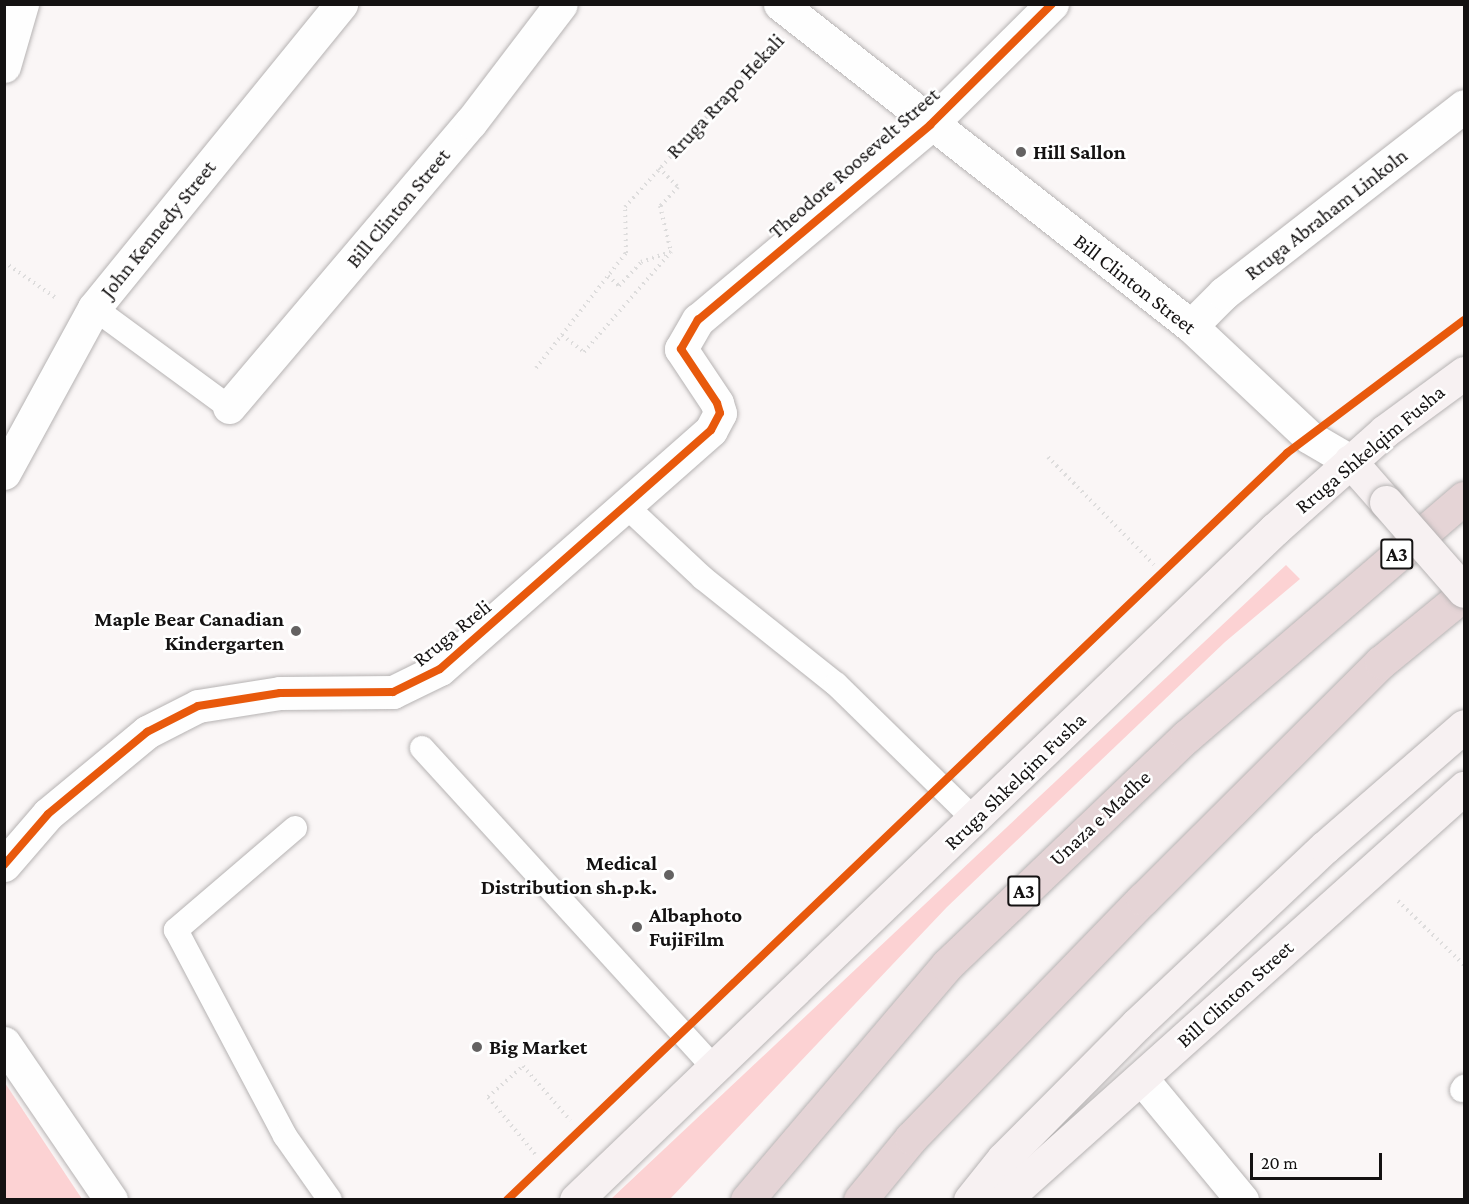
<!DOCTYPE html>
<style>
body{margin:0}
#map{position:relative;width:1469px;height:1204px;overflow:hidden;background:#faf6f6;font-family:"Crimson Pro",serif}
div>[style]{position:absolute}
.green>*{inset:0;background:#fcd2d3}
.path>*{height:4px;margin-top:-2px;transform-origin:0;background:repeating-linear-gradient(90deg,#dddcdc 0 1.5px,transparent 0 6px)}
.roads{filter:drop-shadow(0 0 2px #b6b3b3) drop-shadow(0 0 2px #b6b3b3)}
.lane>*{height:24px;margin:-12px;padding:0 12px;transform-origin:12px;border-radius:12px;background:#fefefe}
.street>*{height:33px;margin:-16.5px;padding:0 16.5px;transform-origin:16.5px;border-radius:16.5px;background:#fefefe}
.secondary>*{height:33px;margin:-16.5px;padding:0 16.5px;transform-origin:16.5px;border-radius:16.5px;background:#f7f1f2}
.highway>*{height:33px;margin:-16.5px;padding:0 16.5px;transform-origin:16.5px;border-radius:16.5px;background:#e5d4d6}
.bridges{filter:drop-shadow(0 0 2px #b6b3b3) drop-shadow(0 0 2px #b6b3b3)}
.secondary-bridge>*{height:33px;margin:-16.5px;padding:0 16.5px;transform-origin:16.5px;border-radius:16.5px;background:#f7f1f2}
.cycleway>*{height:8px;margin:-4px;padding:0 4px;transform-origin:4px;border-radius:4px;background:#e8590c}
.dots>*{width:16px;height:16px;translate:-50% -50%;box-sizing:border-box;border:3px solid #fff;border-radius:50%}
span{translate:-50% -50%;white-space:nowrap;text-align:center;line-height:1.15;-webkit-text-stroke:5px #fff;paint-order:stroke}
.shield-label span{padding:2px 4px;background:#fff;border:2px solid;border-radius:4px;-webkit-text-stroke-width:0}
.shield-label{font-size:20px;color:#141212;font-weight:700}
.street-label{font-size:21px;color:#141212}
.poi-label{font-size:21px;color:#141212;font-weight:700}
.left{translate:0 -50%;text-align:left}
.right{translate:-100% -50%;text-align:right}
.frame{position:absolute;inset:0;border:6px solid #141212;pointer-events:none}
.scale{position:absolute;left:1250px;top:1153px;width:132px;height:27px;box-sizing:border-box;border:3px solid #141212;border-top:0;padding-left:8px;font-size:18px;line-height:21px;white-space:nowrap;color:#141212;-webkit-text-stroke:4px #fff;paint-order:stroke}
</style>
<div id="map">
<div class="green">
<i style="clip-path:polygon(1286px 565px,1300px 579px,1225px 642px,947px 907px,670px 1199px,611px 1199px)"></i>
<i style="clip-path:polygon(4px 1083px,5px 1083px,82px 1199px,5px 1199px)"></i>
</div>
<div class="path">
<i style="left:659px;top:168px;width:27px;rotate:45deg"></i>
<i style="left:678px;top:187px;width:26px;rotate:133deg"></i>
<i style="left:660px;top:206px;width:47px;rotate:76.6deg"></i>
<i style="left:4px;top:262px;width:63px;rotate:34.7deg"></i>
<i style="left:608px;top:276px;width:15px;rotate:42deg"></i>
<i style="left:619px;top:286px;width:33px;rotate:-47deg"></i>
<i style="left:641px;top:262px;width:31px;rotate:-19deg"></i>
<i style="left:562px;top:335px;width:28px;rotate:38deg"></i>
<i style="left:584px;top:352px;width:133px;rotate:-49deg"></i>
<i style="left:536px;top:368px;width:146px;rotate:-52deg"></i>
<i style="left:626px;top:253px;width:46px;rotate:-91.2deg"></i>
<i style="left:625px;top:207px;width:217px;rotate:-47.8deg"></i>
<i style="left:1048px;top:457px;width:151px;rotate:45.5deg"></i>
<i style="left:1398px;top:901px;width:92px;rotate:44.1deg"></i>
<i style="left:535px;top:1154px;width:74px;rotate:-129.5deg"></i>
<i style="left:488px;top:1097px;width:47px;rotate:-41.5deg"></i>
<i style="left:523px;top:1066px;width:72px;rotate:49deg"></i>
</div>
<div class="roads">
<div class="lane">
<i style="left:94px;top:308px;width:167px;rotate:36.3deg"></i>
<i style="left:627px;top:507px;width:104px;rotate:43.1deg"></i>
<i style="left:703px;top:578px;width:170px;rotate:38.6deg"></i>
<i style="left:836px;top:684px;width:194px;rotate:44.4deg"></i>
<i style="left:422px;top:748px;width:433px;rotate:47.6deg"></i>
<i style="left:295px;top:828px;width:157px;rotate:139.4deg"></i>
<i style="left:176px;top:930px;width:233px;rotate:62.1deg"></i>
<i style="left:285px;top:1136px;width:78px;rotate:54.9deg"></i>
<i style="left:1462px;top:1090px;width:4px;rotate:-56deg"></i>
</div>
<div class="street">
<i style="left:780px;top:4px;width:522px;rotate:38.08deg"></i>
<i style="left:1191px;top:326px;width:162px;rotate:43.2deg"></i>
<i style="left:1309px;top:437px;width:48px;rotate:30.3deg"></i>
<i style="left:4px;top:66px;width:65px;rotate:-73.8deg"></i>
<i style="left:1191px;top:326px;width:47px;rotate:-45deg"></i>
<i style="left:1224px;top:293px;width:304px;rotate:-37.9deg"></i>
<i style="left:229px;top:407px;width:374px;rotate:-49.7deg"></i>
<i style="left:471px;top:122px;width:148px;rotate:-52.7deg"></i>
<i style="left:4px;top:473px;width:188px;rotate:-61.4deg"></i>
<i style="left:94px;top:308px;width:392px;rotate:-50.9deg"></i>
<i style="left:4px;top:865px;width:67px;rotate:-49.2deg"></i>
<i style="left:48px;top:814px;width:129px;rotate:-39.6deg"></i>
<i style="left:147px;top:732px;width:57px;rotate:-27deg"></i>
<i style="left:198px;top:706px;width:83px;rotate:-9deg"></i>
<i style="left:280px;top:693px;width:113px;rotate:-0.5deg"></i>
<i style="left:393px;top:692px;width:52px;rotate:-26.1deg"></i>
<i style="left:440px;top:669px;width:361px;rotate:-41.4deg"></i>
<i style="left:711px;top:430px;width:19px;rotate:-62deg"></i>
<i style="left:720px;top:413px;width:10px;rotate:-107deg"></i>
<i style="left:717px;top:403px;width:65px;rotate:-123.7deg"></i>
<i style="left:681px;top:349px;width:34px;rotate:-60deg"></i>
<i style="left:698px;top:320px;width:303px;rotate:-40deg"></i>
<i style="left:930px;top:125px;width:172px;rotate:-44.8deg"></i>
<i style="left:4px;top:1043px;width:190px;rotate:55.7deg"></i>
<i style="left:1142px;top:1079px;width:157px;rotate:50.4deg"></i>
</div>
<div class="secondary">
<i style="left:1350px;top:461px;width:55px;rotate:48.7deg"></i>
<i style="left:576px;top:1200px;width:969px;rotate:-43.83deg"></i>
<i style="left:1275px;top:529px;width:147px;rotate:-41.7deg"></i>
<i style="left:1385px;top:431px;width:98px;rotate:-36.3deg"></i>
<i style="left:970px;top:1200px;width:53px;rotate:-51.2deg"></i>
<i style="left:1003px;top:1159px;width:190px;rotate:-45.2deg"></i>
<i style="left:1137px;top:1024px;width:258px;rotate:-43.3deg"></i>
<i style="left:1325px;top:847px;width:184px;rotate:-41deg"></i>
<i style="left:1004px;top:1200px;width:618px;rotate:-41.85deg"></i>
</div>
<div class="highway">
<i style="left:747px;top:1200px;width:309px;rotate:-49.6deg"></i>
<i style="left:947px;top:965px;width:332px;rotate:-43.7deg"></i>
<i style="left:1187px;top:736px;width:365px;rotate:-40.7deg"></i>
<i style="left:860px;top:1200px;width:80px;rotate:-50.6deg"></i>
<i style="left:911px;top:1138px;width:333px;rotate:-45.9deg"></i>
<i style="left:1143px;top:899px;width:336px;rotate:-44.9deg"></i>
<i style="left:1381px;top:662px;width:107px;rotate:-39.3deg"></i>
</div>
</div>
<div class="bridges">
<div class="secondary-bridge">
<i style="left:1386px;top:502px;width:118px;rotate:48.8deg"></i>
</div>
</div>
<div class="cycleway">
<i style="left:4px;top:865px;width:67px;rotate:-49.2deg"></i>
<i style="left:48px;top:814px;width:129px;rotate:-39.6deg"></i>
<i style="left:147px;top:732px;width:57px;rotate:-27deg"></i>
<i style="left:198px;top:706px;width:83px;rotate:-9deg"></i>
<i style="left:280px;top:693px;width:113px;rotate:-0.5deg"></i>
<i style="left:393px;top:692px;width:52px;rotate:-26.1deg"></i>
<i style="left:440px;top:669px;width:361px;rotate:-41.4deg"></i>
<i style="left:711px;top:430px;width:19px;rotate:-62deg"></i>
<i style="left:720px;top:413px;width:10px;rotate:-107deg"></i>
<i style="left:717px;top:403px;width:65px;rotate:-123.7deg"></i>
<i style="left:681px;top:349px;width:34px;rotate:-60deg"></i>
<i style="left:698px;top:320px;width:303px;rotate:-40deg"></i>
<i style="left:930px;top:125px;width:172px;rotate:-44.8deg"></i>
<i style="left:507px;top:1200px;width:1080px;rotate:-43.76deg"></i>
<i style="left:1287px;top:453px;width:221px;rotate:-36.9deg"></i>
</div>
<div class="dots">
<i style="left:1021px;top:152px;background:#646262"></i>
<i style="left:296px;top:631px;background:#646262"></i>
<i style="left:669px;top:875px;background:#646262"></i>
<i style="left:637px;top:927px;background:#646262"></i>
<i style="left:477px;top:1047px;background:#646262"></i>
</div>
<div class="shield-label">
<span style="left:1397px;top:554px">A3</span>
<span style="left:1024px;top:891px">A3</span>
</div>
<div class="street-label">
<span style="left:725px;top:96px;rotate:-47deg">Rruga Rrapo Hekali</span>
<span style="left:854px;top:163px;rotate:-41deg">Theodore Roosevelt Street</span>
<span style="left:398px;top:208px;rotate:-50deg">Bill Clinton Street</span>
<span style="left:1326px;top:214px;rotate:-38deg">Rruga Abraham Linkoln</span>
<span style="left:158px;top:229px;rotate:-51deg">John Kennedy Street</span>
<span style="left:1135px;top:284px;rotate:38deg">Bill Clinton Street</span>
<span style="left:1370px;top:449px;rotate:-40deg">Rruga Shkelqim Fusha</span>
<span style="left:452px;top:633px;rotate:-39deg">Rruga Rreli</span>
<span style="left:1015px;top:781px;rotate:-44deg">Rruga Shkelqim Fusha</span>
<span style="left:1100px;top:818px;rotate:-43deg">Unaza e Madhe</span>
<span style="left:1235px;top:994px;rotate:-42deg">Bill Clinton Street</span>
</div>
<div class="poi-label">
<span class="left" style="left:1033px;top:152px">Hill Sallon</span>
<span class="right" style="left:284px;top:631px">Maple Bear Canadian<br>Kindergarten</span>
<span class="right" style="left:657px;top:875px">Medical<br>Distribution sh.p.k.</span>
<span class="left" style="left:649px;top:927px">Albaphoto<br>FujiFilm</span>
<span class="left" style="left:489px;top:1047px">Big Market</span>
</div>
<div class="frame"></div>
<div class="scale">20 m</div>
</div>
